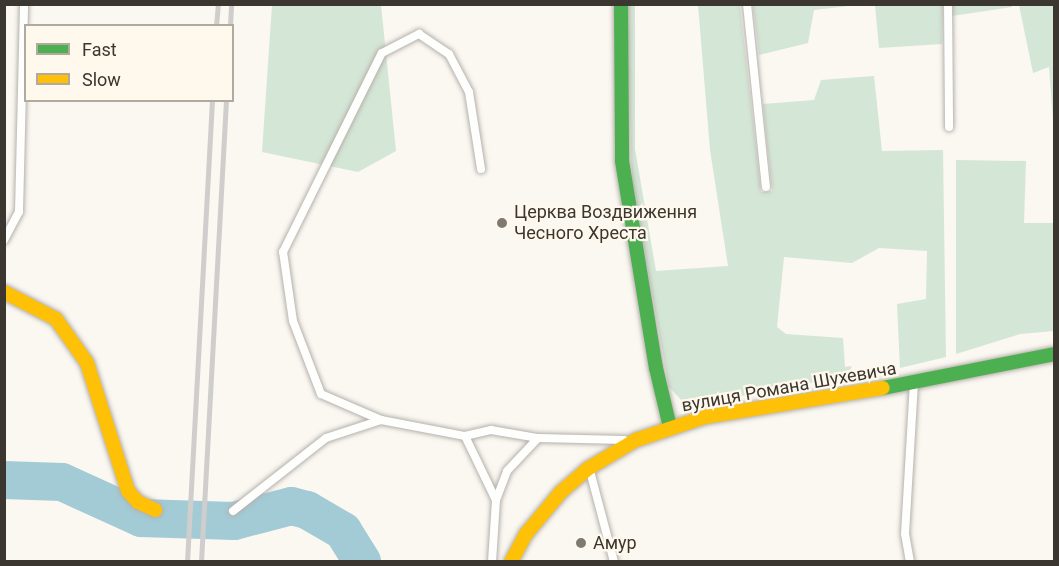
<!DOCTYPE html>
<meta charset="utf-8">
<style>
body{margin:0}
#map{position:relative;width:1059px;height:566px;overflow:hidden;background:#fbf7f1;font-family:Roboto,sans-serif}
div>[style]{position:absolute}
.green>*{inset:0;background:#d4e6d6}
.river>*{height:38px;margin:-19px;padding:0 19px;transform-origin:19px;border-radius:19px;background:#a2cbd6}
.roads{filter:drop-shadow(0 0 2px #b5b1ac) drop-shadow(0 0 2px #b5b1ac)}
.lane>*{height:8px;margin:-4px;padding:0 4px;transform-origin:4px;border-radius:4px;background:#fefefd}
.fast>*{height:14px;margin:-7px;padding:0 7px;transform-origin:7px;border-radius:7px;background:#4caf50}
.slow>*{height:14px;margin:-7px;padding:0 7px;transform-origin:7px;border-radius:7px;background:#ffc107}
.rail>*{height:4.5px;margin:-2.25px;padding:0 2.25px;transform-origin:2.25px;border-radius:2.25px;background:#cfcecc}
.dots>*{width:16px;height:16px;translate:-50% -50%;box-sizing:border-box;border:3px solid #fff8ed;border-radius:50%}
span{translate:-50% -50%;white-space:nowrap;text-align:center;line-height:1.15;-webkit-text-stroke:4.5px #fff8ed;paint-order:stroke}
.poi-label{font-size:18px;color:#3b362f}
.left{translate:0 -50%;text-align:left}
.street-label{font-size:18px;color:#3b362f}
.frame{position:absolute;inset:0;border:6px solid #3b362f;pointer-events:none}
.legend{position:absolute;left:24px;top:24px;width:210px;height:78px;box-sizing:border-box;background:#fff8ed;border:2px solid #b1aaa1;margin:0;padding:8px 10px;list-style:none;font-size:18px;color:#3b362f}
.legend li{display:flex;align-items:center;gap:12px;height:30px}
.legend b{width:30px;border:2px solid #b1aaa1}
</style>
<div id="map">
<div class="green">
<i style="clip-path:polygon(1012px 4px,1012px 7px,952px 16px,952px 5px)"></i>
<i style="clip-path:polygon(272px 5px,381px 5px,396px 151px,358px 172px,262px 152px)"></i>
<i style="clip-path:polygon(627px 5px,635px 5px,635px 149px,656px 271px,728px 266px,710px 150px,698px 5px,740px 5px,761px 192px,772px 191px,763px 104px,814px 100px,821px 80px,874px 76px,882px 151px,943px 150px,946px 357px,900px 368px,897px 304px,926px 299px,927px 251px,879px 248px,852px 263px,784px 257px,777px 327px,786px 334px,843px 338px,845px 367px,852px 366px,847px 376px,694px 405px,683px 402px,669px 387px,632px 182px)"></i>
<i style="clip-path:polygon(753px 5px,753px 4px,857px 5px,814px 10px,808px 43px,759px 55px)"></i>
<i style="clip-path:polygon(875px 5px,943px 5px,942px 44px,879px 48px)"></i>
<i style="clip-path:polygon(1019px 5px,1054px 5px,1054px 134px,1049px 67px,1033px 73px)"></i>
<i style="clip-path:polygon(956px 160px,1026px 161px,1024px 223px,1054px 223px,1054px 331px,1020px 334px,956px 354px)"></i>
</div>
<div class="river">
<i style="left:4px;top:480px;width:58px;rotate:2deg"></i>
<i style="left:62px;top:482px;width:87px;rotate:24.5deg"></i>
<i style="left:141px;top:518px;width:93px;rotate:1.8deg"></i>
<i style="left:234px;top:521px;width:59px;rotate:-14.7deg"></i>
<i style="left:291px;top:506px;width:16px;rotate:14deg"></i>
<i style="left:307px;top:510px;width:42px;rotate:30.3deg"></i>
<i style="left:343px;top:531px;width:36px;rotate:58deg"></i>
</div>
<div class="roads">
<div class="lane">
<i style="left:747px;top:4px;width:184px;rotate:84.1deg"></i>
<i style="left:948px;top:4px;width:123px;rotate:89.5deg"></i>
<i style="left:4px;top:240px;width:32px;rotate:-62deg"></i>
<i style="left:19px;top:212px;width:208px;rotate:-88.6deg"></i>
<i style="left:381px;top:420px;width:65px;rotate:-156.6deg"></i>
<i style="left:321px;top:394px;width:78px;rotate:-111deg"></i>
<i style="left:293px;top:321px;width:70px;rotate:-98.2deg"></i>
<i style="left:283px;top:252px;width:222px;rotate:-63.6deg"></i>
<i style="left:382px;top:53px;width:42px;rotate:-27.2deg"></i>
<i style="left:419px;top:34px;width:36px;rotate:34deg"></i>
<i style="left:449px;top:54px;width:43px;rotate:62.2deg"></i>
<i style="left:469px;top:92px;width:78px;rotate:81.1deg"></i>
<i style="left:465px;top:436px;width:71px;rotate:64.2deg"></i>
<i style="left:496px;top:500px;width:62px;rotate:93.7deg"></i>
<i style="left:590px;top:471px;width:94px;rotate:75.2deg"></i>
<i style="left:496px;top:500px;width:31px;rotate:-69deg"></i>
<i style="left:507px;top:471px;width:45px;rotate:-46.8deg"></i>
<i style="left:233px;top:511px;width:118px;rotate:-38.1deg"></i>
<i style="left:326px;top:438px;width:58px;rotate:-18.1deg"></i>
<i style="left:381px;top:420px;width:86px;rotate:10.8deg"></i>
<i style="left:465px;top:436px;width:27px;rotate:-13deg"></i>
<i style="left:491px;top:430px;width:48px;rotate:9.7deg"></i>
<i style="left:538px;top:438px;width:86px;rotate:1.3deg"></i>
<i style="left:910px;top:562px;width:28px;rotate:-100deg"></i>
<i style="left:905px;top:534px;width:151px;rotate:-86.6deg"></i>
</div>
<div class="fast">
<i style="left:621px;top:4px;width:157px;rotate:89.6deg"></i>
<i style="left:622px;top:161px;width:210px;rotate:80.7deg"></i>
<i style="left:656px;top:368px;width:61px;rotate:76.7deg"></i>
<i style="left:883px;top:388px;width:174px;rotate:-11.2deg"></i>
</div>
<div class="slow">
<i style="left:4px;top:292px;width:59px;rotate:27.4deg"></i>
<i style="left:56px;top:319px;width:54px;rotate:54.8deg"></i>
<i style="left:87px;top:363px;width:134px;rotate:72.2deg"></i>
<i style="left:128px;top:491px;width:15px;rotate:48deg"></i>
<i style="left:138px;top:502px;width:19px;rotate:25deg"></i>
<i style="left:511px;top:562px;width:32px;rotate:-62deg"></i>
<i style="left:526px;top:534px;width:55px;rotate:-50.2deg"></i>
<i style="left:561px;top:492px;width:37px;rotate:-41deg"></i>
<i style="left:589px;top:468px;width:55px;rotate:-30.8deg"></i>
<i style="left:636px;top:440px;width:73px;rotate:-18.4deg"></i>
<i style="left:705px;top:417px;width:180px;rotate:-9.3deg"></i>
</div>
</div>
<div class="rail">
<i style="left:216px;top:26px;width:22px;rotate:-85deg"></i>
<i style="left:230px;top:26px;width:22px;rotate:-87deg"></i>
<i style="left:187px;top:562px;width:463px;rotate:-86.9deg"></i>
<i style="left:201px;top:562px;width:463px;rotate:-86.9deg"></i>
</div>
<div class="dots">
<i style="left:502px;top:223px;background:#7e7a73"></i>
<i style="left:581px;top:543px;background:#7e7a73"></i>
</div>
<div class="poi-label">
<span class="left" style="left:514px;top:223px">Церква Воздвиження<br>Чесного Хреста</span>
<span class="left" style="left:593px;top:543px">Амур</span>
</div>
<div class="street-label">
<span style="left:789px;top:387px;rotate:-10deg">вулиця Романа Шухевича</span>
</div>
<div class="frame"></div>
<ul class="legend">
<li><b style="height:8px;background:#4caf50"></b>Fast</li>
<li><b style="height:8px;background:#ffc107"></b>Slow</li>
</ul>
</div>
